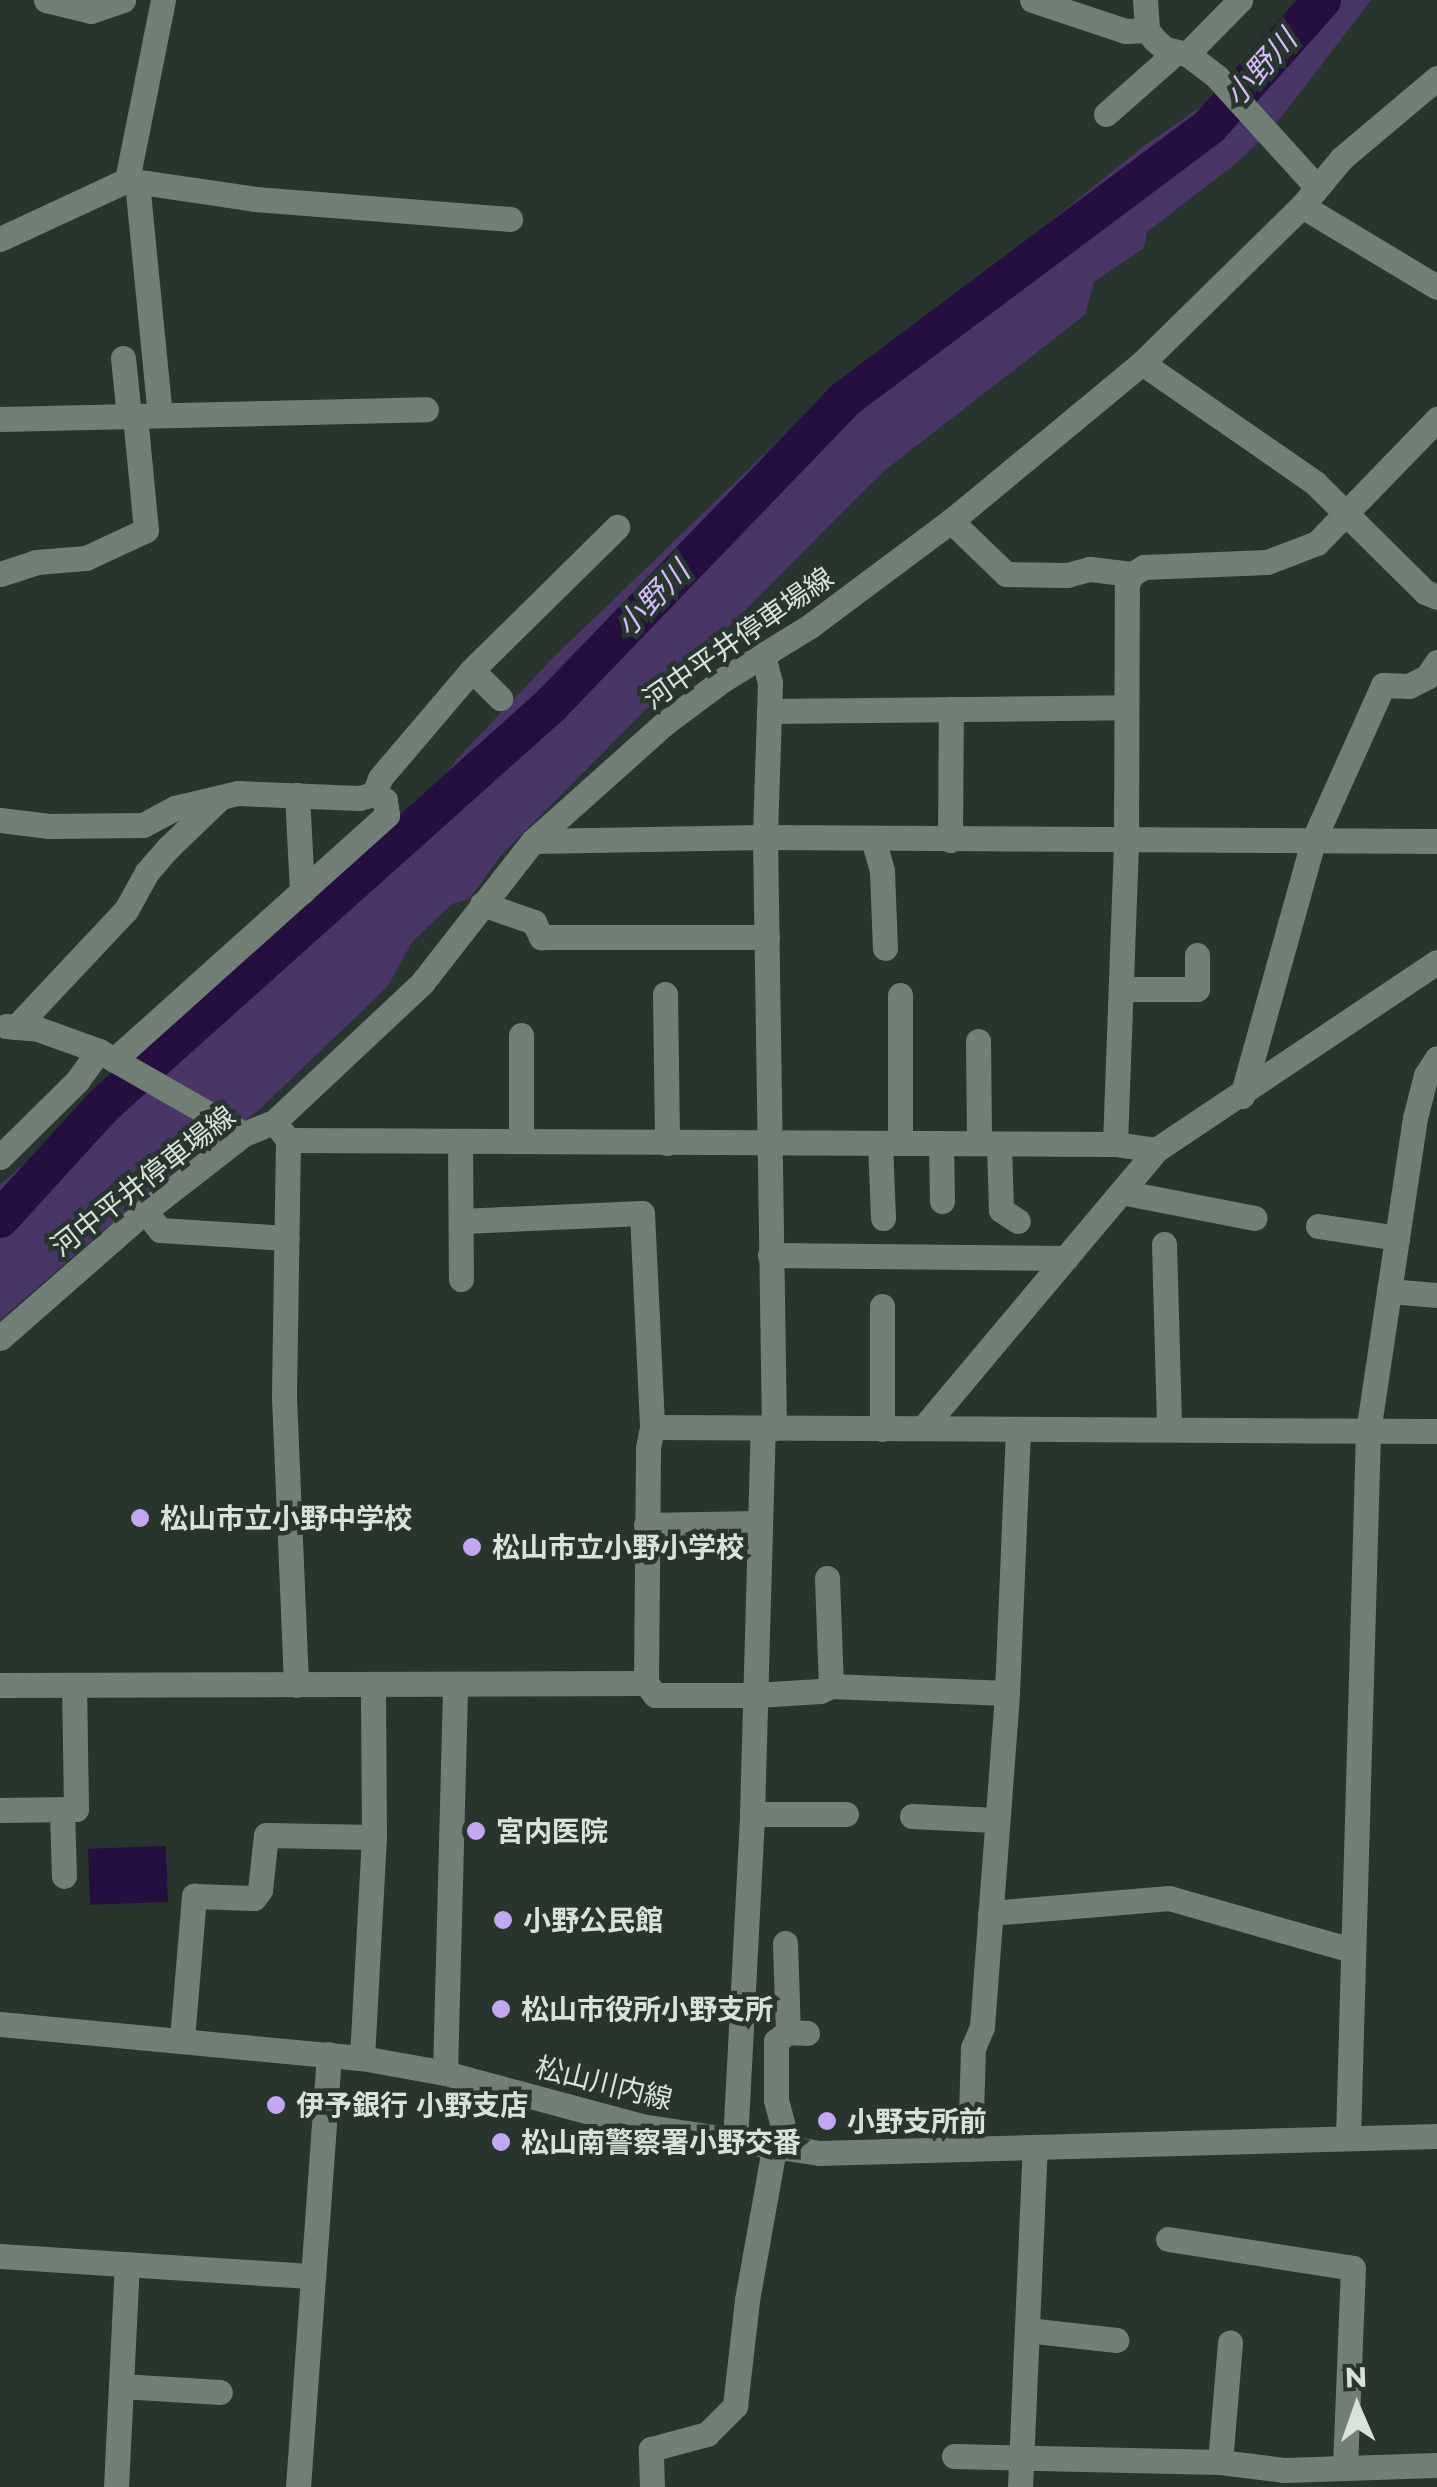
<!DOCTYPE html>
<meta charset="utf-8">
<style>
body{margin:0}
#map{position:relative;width:1437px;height:2487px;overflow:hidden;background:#28352c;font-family:Montserrat,"Noto Sans JP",sans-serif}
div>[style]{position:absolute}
.green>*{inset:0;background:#493666}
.water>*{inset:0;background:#260f40;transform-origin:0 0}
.river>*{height:38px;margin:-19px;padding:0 19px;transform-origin:19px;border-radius:19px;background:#260f40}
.street>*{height:25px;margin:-12.5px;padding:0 12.5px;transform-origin:12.5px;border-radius:12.5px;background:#717f75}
.secondary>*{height:25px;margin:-12.5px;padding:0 12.5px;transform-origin:12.5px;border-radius:12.5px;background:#717f75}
.dots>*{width:28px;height:28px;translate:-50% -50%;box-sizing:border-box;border:5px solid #28352c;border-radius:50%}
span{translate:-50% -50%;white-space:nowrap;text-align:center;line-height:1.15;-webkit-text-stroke:9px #28352c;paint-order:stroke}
.street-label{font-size:28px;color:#d9e1db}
.poi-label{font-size:28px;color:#d9e1db;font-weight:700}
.left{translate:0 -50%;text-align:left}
.water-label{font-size:30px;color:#d3bbfd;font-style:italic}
.north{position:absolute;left:1307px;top:2357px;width:100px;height:100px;-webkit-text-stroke:8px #28352c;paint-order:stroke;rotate:358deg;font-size:28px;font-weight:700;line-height:40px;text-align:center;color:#d9e1db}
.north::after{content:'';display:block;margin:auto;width:35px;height:45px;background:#d9e1db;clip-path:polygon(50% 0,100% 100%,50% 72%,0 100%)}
</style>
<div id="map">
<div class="green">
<i style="clip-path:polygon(1305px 0,1371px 0,1273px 128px,1239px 161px,1147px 232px,1144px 248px,1094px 282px,1085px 315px,885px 470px,503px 853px,469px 899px,452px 904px,412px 942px,388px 986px,261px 1108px,99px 1234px,0 1320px,0 1185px,413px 819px,456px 760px,555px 656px,813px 407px,841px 391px,1144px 146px,1237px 82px)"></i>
</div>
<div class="water">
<i style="left:166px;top:1846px;width:56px;height:78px;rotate:88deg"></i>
</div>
<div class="river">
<i style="left:0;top:1219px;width:154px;rotate:-47.6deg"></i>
<i style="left:104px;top:1105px;width:598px;rotate:-41.82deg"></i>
<i style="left:550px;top:706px;width:424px;rotate:-46.1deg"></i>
<i style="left:844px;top:400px;width:456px;rotate:-36.8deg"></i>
<i style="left:1209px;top:127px;width:170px;rotate:-48.3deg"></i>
</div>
<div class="street">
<i style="left:46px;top:0;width:46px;rotate:13.7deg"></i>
<i style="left:91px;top:11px;width:34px;rotate:-19deg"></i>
<i style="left:1032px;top:0;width:99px;rotate:18.3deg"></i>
<i style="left:1126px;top:31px;width:21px;rotate:-3deg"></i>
<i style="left:1145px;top:0;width:30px;rotate:86deg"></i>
<i style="left:1147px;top:30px;width:11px;rotate:52deg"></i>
<i style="left:1154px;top:39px;width:15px;rotate:42deg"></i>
<i style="left:1165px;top:49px;width:23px;rotate:13deg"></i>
<i style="left:1187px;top:54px;width:38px;rotate:37deg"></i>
<i style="left:1217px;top:77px;width:147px;rotate:47.8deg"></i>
<i style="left:1187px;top:54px;width:76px;rotate:-45.5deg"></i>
<i style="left:1106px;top:114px;width:92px;rotate:-41.5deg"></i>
<i style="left:127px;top:180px;width:184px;rotate:-78.7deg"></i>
<i style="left:137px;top:182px;width:234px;rotate:84.4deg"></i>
<i style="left:1302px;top:206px;width:157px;rotate:31deg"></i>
<i style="left:0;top:239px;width:140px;rotate:-24.9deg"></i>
<i style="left:127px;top:180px;width:129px;rotate:8.4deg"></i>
<i style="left:255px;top:199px;width:256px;rotate:4.5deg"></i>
<i style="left:123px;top:358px;width:58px;rotate:84.1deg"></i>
<i style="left:1142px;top:363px;width:211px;rotate:34.7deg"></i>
<i style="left:1315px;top:483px;width:155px;rotate:44.7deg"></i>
<i style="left:1425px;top:592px;width:13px;rotate:23deg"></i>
<i style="left:0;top:419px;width:426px;rotate:-1.3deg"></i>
<i style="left:951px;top:521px;width:76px;rotate:43.9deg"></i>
<i style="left:1006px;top:574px;width:61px;rotate:0.9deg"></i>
<i style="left:1067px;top:575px;width:24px;rotate:-15deg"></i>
<i style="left:1090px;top:569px;width:42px;rotate:6.8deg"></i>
<i style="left:0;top:574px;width:38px;rotate:-18deg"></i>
<i style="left:36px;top:562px;width:50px;rotate:-4.6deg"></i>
<i style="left:86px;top:558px;width:66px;rotate:-25deg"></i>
<i style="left:146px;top:530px;width:115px;rotate:-95.5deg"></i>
<i style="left:763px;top:655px;width:29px;rotate:76deg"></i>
<i style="left:770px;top:683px;width:154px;rotate:91.9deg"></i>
<i style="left:765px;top:837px;width:591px;rotate:89.13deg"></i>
<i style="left:472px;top:670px;width:40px;rotate:45deg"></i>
<i style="left:769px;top:711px;width:357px;rotate:-0.6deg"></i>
<i style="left:297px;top:795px;width:97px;rotate:87deg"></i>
<i style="left:0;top:820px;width:49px;rotate:7deg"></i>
<i style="left:49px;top:826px;width:94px;rotate:-0.6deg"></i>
<i style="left:143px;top:825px;width:36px;rotate:-28deg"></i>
<i style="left:175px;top:808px;width:65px;rotate:-13.4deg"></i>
<i style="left:238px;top:793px;width:121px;rotate:2.4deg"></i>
<i style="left:359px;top:798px;width:16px;rotate:-15deg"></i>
<i style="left:374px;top:794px;width:17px;rotate:-69deg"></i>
<i style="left:380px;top:778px;width:142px;rotate:-49.6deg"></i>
<i style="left:472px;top:670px;width:204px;rotate:-44.6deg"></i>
<i style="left:873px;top:839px;width:33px;rotate:74deg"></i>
<i style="left:882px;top:871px;width:77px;rotate:87.8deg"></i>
<i style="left:950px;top:840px;width:131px;rotate:-89.6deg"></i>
<i style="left:533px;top:841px;width:232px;rotate:-1deg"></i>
<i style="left:765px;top:837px;width:672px;rotate:0.34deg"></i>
<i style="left:482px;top:904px;width:55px;rotate:19.1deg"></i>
<i style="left:534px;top:922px;width:17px;rotate:65deg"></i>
<i style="left:541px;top:937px;width:226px"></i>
<i style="left:1121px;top:989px;width:76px"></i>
<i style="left:1197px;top:989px;width:34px;rotate:-90deg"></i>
<i style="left:665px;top:994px;width:149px;rotate:89.2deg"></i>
<i style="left:900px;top:995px;width:148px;rotate:90deg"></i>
<i style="left:6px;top:1026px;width:32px;rotate:5deg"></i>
<i style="left:38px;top:1029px;width:65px;rotate:19.8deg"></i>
<i style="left:99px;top:1051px;width:167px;rotate:29.8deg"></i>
<i style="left:16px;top:1027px;width:161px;rotate:-46.8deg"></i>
<i style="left:126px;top:910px;width:43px;rotate:-61.1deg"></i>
<i style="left:147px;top:872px;width:33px;rotate:-49deg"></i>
<i style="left:169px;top:847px;width:72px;rotate:-43.9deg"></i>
<i style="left:521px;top:1035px;width:106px;rotate:90deg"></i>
<i style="left:978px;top:1041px;width:102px;rotate:89.4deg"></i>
<i style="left:114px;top:1060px;width:367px;rotate:-41.9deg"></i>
<i style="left:387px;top:815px;width:15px;rotate:-98deg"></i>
<i style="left:385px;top:800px;width:13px;rotate:-151deg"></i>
<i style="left:1242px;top:1096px;width:265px;rotate:-74.4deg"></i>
<i style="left:1313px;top:841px;width:171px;rotate:-65.8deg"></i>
<i style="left:1383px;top:685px;width:26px;rotate:2deg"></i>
<i style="left:1409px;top:686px;width:20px;rotate:-27deg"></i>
<i style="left:1427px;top:677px;width:18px;rotate:-56deg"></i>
<i style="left:279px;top:1128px;width:15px;rotate:53deg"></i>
<i style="left:288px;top:1140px;width:257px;rotate:90.9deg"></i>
<i style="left:284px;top:1397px;width:288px;rotate:87.6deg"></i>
<i style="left:288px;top:1140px;width:827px;rotate:0.28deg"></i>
<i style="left:1115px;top:1144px;width:41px;rotate:8.3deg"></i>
<i style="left:460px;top:1141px;width:138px;rotate:89.6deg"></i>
<i style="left:880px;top:1143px;width:75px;rotate:87.7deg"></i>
<i style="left:941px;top:1143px;width:58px;rotate:89deg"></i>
<i style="left:999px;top:1144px;width:66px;rotate:88.3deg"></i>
<i style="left:1001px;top:1210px;width:20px;rotate:33deg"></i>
<i style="left:1115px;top:1144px;width:302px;rotate:-87.9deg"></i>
<i style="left:1126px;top:842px;width:258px;rotate:-89.8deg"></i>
<i style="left:1127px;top:584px;width:11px;rotate:-63deg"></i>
<i style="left:1132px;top:574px;width:14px;rotate:-30deg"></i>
<i style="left:1144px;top:567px;width:123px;rotate:-2.3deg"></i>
<i style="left:1267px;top:562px;width:53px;rotate:-20.8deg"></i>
<i style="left:1317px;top:543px;width:173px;rotate:-45.9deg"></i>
<i style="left:0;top:1157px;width:108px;rotate:-44.6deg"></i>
<i style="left:77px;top:1081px;width:37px;rotate:-54deg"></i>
<i style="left:1121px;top:1192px;width:136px;rotate:11deg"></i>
<i style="left:145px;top:1211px;width:24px;rotate:52deg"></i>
<i style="left:160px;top:1230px;width:127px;rotate:3.6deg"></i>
<i style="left:461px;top:1221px;width:181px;rotate:-2.5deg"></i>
<i style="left:642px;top:1213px;width:214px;rotate:87.3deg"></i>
<i style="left:1318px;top:1226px;width:80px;rotate:8.6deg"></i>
<i style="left:1164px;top:1244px;width:184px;rotate:88.4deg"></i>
<i style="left:770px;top:1255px;width:296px;rotate:0.6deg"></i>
<i style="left:1389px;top:1291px;width:48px;rotate:4.8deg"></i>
<i style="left:923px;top:1428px;width:363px;rotate:-50deg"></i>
<i style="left:1156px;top:1150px;width:338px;rotate:-33.8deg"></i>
<i style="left:882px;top:1429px;width:123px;rotate:-90deg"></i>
<i style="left:646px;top:1525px;width:112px;rotate:-1deg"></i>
<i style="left:827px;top:1578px;width:108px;rotate:87.9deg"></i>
<i style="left:646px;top:1683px;width:15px;rotate:53deg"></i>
<i style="left:655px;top:1695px;width:100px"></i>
<i style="left:755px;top:1695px;width:65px;rotate:-3.5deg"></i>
<i style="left:820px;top:1691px;width:12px;rotate:-24deg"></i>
<i style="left:831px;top:1686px;width:176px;rotate:2.3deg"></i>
<i style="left:0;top:1685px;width:646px;rotate:-0.18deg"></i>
<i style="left:646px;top:1683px;width:235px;rotate:-89.5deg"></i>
<i style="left:648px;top:1448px;width:21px;rotate:-79deg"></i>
<i style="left:652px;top:1427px;width:785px;rotate:0.29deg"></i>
<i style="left:0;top:1810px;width:76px;rotate:-0.8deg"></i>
<i style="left:76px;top:1809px;width:124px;rotate:-90.9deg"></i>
<i style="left:62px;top:1810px;width:66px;rotate:88.3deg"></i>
<i style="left:752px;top:1814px;width:94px"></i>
<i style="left:912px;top:1816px;width:83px;rotate:2.8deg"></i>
<i style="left:990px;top:1913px;width:180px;rotate:-4.8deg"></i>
<i style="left:1169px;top:1898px;width:190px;rotate:15.9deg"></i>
<i style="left:785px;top:1943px;width:89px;rotate:88.1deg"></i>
<i style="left:182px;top:2039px;width:144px;rotate:-85.2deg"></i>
<i style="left:194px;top:1896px;width:60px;rotate:1.9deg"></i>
<i style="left:254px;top:1898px;width:10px;rotate:-53deg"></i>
<i style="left:260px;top:1890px;width:55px;rotate:-83.8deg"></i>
<i style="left:266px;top:1835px;width:108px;rotate:1.1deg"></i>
<i style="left:374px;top:1837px;width:153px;rotate:-90.4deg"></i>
<i style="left:362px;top:2058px;width:221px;rotate:-86.9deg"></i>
<i style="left:445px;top:2073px;width:388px;rotate:-88.5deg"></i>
<i style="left:1348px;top:2138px;width:706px;rotate:-88.38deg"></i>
<i style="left:1368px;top:1432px;width:317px;rotate:-81.5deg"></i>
<i style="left:1415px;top:1118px;width:44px;rotate:-75.7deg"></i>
<i style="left:1426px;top:1075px;width:20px;rotate:-57deg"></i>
<i style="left:735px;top:2142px;width:328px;rotate:-87deg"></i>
<i style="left:752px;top:1814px;width:384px;rotate:-88.4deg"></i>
<i style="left:782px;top:2149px;width:19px;rotate:-84deg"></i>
<i style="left:784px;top:2130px;width:31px;rotate:-105deg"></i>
<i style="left:776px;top:2100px;width:59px;rotate:-90deg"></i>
<i style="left:776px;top:2041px;width:15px;rotate:-37deg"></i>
<i style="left:788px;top:2032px;width:19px;rotate:3deg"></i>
<i style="left:970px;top:2149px;width:101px;rotate:-88.3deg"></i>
<i style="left:973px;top:2048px;width:23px;rotate:-67deg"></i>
<i style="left:982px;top:2027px;width:335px;rotate:-85.7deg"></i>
<i style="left:1007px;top:1693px;width:262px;rotate:-87.6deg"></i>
<i style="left:1168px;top:2239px;width:187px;rotate:8.9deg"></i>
<i style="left:1353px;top:2268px;width:200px;rotate:92.3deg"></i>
<i style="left:0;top:2256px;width:314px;rotate:3.7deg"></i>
<i style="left:1027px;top:2330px;width:90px;rotate:6.4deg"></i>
<i style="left:121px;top:2386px;width:99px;rotate:3.5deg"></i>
<i style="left:954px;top:2456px;width:266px;rotate:1.3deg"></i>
<i style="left:1220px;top:2462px;width:64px;rotate:7.1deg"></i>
<i style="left:1284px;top:2470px;width:153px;rotate:-1.9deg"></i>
<i style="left:1220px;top:2462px;width:120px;rotate:-85.2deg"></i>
<i style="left:116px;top:2487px;width:223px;rotate:-87.2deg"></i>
<i style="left:298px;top:2487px;width:434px;rotate:-85.9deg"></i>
<i style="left:652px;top:2487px;width:38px;rotate:-92deg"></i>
<i style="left:651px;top:2449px;width:58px;rotate:-15deg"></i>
<i style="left:707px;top:2434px;width:40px;rotate:-45deg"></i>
<i style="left:735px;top:2406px;width:107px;rotate:-83.5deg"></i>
<i style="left:747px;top:2300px;width:154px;rotate:-79.9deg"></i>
<i style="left:1020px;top:2487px;width:340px;rotate:-87.5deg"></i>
</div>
<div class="secondary">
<i style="left:0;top:1338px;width:193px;rotate:-41.2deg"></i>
<i style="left:145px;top:1211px;width:125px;rotate:-37.9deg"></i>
<i style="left:244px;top:1134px;width:32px;rotate:-22deg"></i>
<i style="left:274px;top:1122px;width:203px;rotate:-43.2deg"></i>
<i style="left:422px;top:983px;width:180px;rotate:-52deg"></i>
<i style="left:533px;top:841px;width:177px;rotate:-41.8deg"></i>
<i style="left:665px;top:723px;width:74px;rotate:-36.7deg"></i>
<i style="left:724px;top:679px;width:101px;rotate:-31.6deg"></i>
<i style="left:810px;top:626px;width:176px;rotate:-36.7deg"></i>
<i style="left:951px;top:521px;width:248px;rotate:-39.6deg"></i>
<i style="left:1142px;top:363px;width:224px;rotate:-44.5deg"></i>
<i style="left:1302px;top:206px;width:62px;rotate:-50.2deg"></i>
<i style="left:1342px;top:158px;width:124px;rotate:-40.1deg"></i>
<i style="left:0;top:2024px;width:364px;rotate:5.4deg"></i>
<i style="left:362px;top:2058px;width:84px;rotate:10.2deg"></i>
<i style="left:445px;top:2073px;width:203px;rotate:15.1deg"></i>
<i style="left:641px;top:2126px;width:180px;rotate:8.6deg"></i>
<i style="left:819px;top:2153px;width:618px;rotate:-1.58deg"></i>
</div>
<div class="dots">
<i style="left:140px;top:1518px;background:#c3a7f2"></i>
<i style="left:472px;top:1547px;background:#c3a7f2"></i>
<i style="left:476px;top:1831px;background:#c3a7f2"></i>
<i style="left:503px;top:1920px;background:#c3a7f2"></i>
<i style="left:501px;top:2009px;background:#c3a7f2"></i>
<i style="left:276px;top:2105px;background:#c3a7f2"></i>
<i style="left:827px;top:2121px;background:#c3a7f2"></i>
<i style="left:501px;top:2142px;background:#c3a7f2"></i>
</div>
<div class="street-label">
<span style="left:738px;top:638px;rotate:-35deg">河中平井停車場線</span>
<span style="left:143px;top:1181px;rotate:-38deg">河中平井停車場線</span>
<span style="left:604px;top:2083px;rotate:14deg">松山川内線</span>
</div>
<div class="poi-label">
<span class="left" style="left:160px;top:1518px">松山市立小野中学校</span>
<span class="left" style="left:492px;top:1547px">松山市立小野小学校</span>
<span class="left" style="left:496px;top:1831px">宮内医院</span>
<span class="left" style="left:523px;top:1920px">小野公民館</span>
<span class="left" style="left:521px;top:2009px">松山市役所小野支所</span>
<span class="left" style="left:296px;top:2105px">伊予銀行 小野支店</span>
<span class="left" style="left:847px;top:2121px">小野支所前</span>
<span class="left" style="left:521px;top:2142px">松山南警察署小野交番</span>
</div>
<div class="water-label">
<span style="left:1261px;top:68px;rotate:-48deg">小野川</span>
<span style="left:653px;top:599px;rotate:-46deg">小野川</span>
</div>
<div class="north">N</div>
</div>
